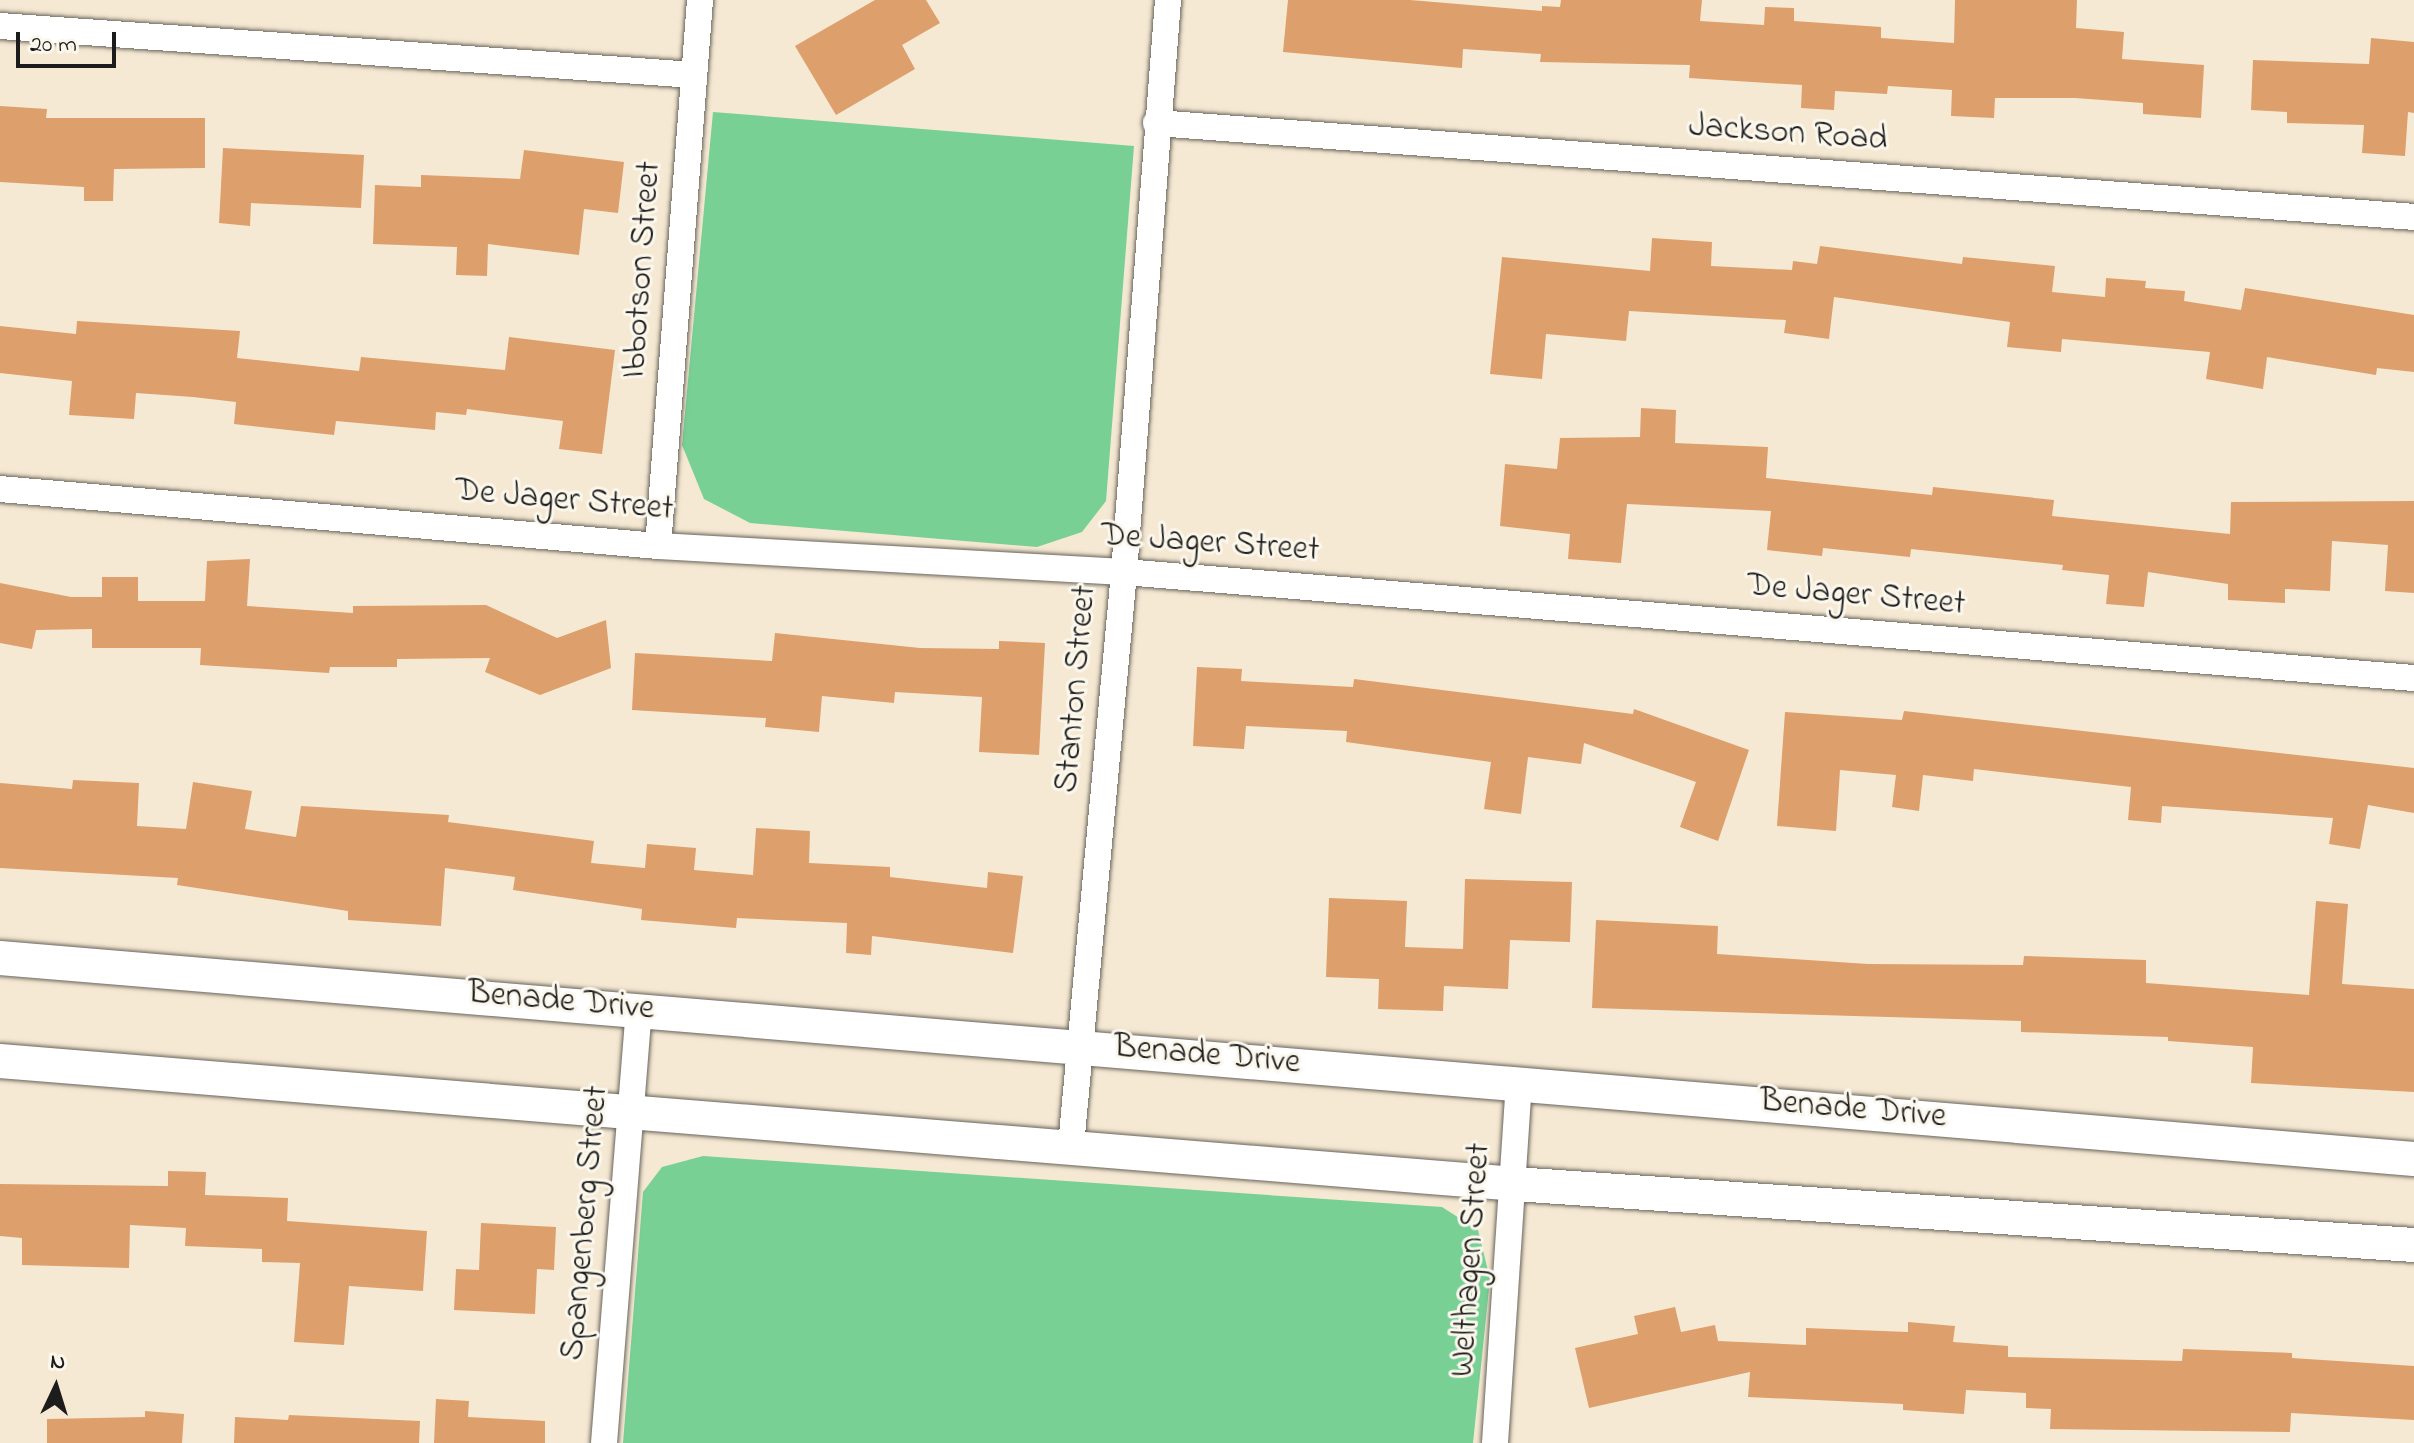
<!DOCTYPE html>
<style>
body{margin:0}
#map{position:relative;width:2414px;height:1443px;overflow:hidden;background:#f6e9d3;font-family:"Indie Flower",sans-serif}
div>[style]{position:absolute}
.green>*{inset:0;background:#78d095}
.building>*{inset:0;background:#dd9f6b}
.roads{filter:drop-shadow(0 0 2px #68645c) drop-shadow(0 0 2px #68645c)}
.minor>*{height:26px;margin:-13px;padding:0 13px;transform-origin:13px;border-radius:13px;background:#fff}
.tertiary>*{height:34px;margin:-17px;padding:0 17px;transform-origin:17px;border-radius:17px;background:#fff}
span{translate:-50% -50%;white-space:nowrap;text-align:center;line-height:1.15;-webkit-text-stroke:6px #fbf7ec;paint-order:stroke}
.street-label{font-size:34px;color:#1c1c1c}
.north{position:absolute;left:16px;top:1347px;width:80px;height:80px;-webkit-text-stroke:6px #fbf7ec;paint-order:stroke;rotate:4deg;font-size:22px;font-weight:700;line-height:32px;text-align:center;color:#1c1c1c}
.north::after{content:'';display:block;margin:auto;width:28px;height:36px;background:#1c1c1c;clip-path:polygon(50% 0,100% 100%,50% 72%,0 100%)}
.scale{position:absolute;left:16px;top:32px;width:100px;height:36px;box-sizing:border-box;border:4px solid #1c1c1c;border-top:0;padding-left:10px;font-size:24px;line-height:28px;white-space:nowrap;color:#1c1c1c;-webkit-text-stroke:6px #fbf7ec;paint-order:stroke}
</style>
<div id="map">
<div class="green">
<i style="clip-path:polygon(713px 112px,1134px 146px,1106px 501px,1082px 532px,1037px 547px,750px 523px,704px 499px,682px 445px)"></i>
<i style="clip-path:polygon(703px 1156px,1442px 1207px,1478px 1230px,1490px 1279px,1473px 1443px,623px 1443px,643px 1192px,662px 1167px)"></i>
</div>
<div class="building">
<i style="clip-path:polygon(875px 0,926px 0,940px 23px,902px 45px,915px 69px,836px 115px,795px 46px)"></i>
<i style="clip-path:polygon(1288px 0,1410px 0,1542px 11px,1542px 6px,1560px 7px,1561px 0,1702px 0,1700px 21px,1764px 25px,1765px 7px,1794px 8px,1794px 21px,1881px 27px,1881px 38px,1954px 43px,1955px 0,2077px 0,2076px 28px,2124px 32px,2122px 59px,2204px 65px,2201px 118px,2143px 114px,2143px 103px,2075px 98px,1995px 98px,1994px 118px,1951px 116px,1952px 90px,1888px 86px,1887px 94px,1835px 91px,1834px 110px,1801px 108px,1802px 85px,1689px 78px,1690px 65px,1540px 62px,1541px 54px,1463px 49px,1462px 68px,1283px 52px)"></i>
<i style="clip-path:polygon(2371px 38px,2414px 42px,2414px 113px,2408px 112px,2405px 156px,2362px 153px,2364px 125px,2287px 123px,2287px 112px,2251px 110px,2253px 60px,2369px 64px)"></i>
<i style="clip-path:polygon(0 106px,47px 109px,46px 118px,205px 118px,205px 168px,114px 169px,113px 201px,84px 201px,84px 187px,0 182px)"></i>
<i style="clip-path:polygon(223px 148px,364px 155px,361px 208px,251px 203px,250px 226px,219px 223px)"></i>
<i style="clip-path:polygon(524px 150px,624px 162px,618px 213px,584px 209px,579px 255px,488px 244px,487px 276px,456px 275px,457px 247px,373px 244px,375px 185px,421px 187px,421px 175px,520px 179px)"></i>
<i style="clip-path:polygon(1652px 238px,1712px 242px,1711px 266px,1792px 270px,1793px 261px,1817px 264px,1820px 246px,1962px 264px,1963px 257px,2055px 266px,2052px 292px,2105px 297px,2106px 278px,2146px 281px,2145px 288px,2185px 291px,2184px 301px,2241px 310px,2245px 288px,2414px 315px,2414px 372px,2377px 368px,2376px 375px,2267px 357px,2263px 389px,2206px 379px,2210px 352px,2062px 339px,2061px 352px,2007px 347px,2010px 322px,1834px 297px,1829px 339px,1784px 333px,1786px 320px,1629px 311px,1626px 341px,1546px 334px,1542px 379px,1490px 374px,1502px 257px,1650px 271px)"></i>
<i style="clip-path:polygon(77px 321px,240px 331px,237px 358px,359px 371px,361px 357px,505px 370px,509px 337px,615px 350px,602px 454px,559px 449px,563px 421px,467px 409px,466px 415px,436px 412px,435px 430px,336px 421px,334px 435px,234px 424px,236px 402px,193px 397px,136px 393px,134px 419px,69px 415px,72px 381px,0 373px,0 326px,76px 334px)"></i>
<i style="clip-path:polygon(1641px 408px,1676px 410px,1675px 443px,1768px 447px,1766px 478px,1932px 495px,1933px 487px,2054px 500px,2052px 516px,2230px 534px,2231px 502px,2414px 501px,2414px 593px,2385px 591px,2388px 545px,2332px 541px,2330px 591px,2285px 589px,2285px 603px,2228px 600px,2228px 584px,2148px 572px,2144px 607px,2106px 604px,2109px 575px,2062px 570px,2063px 565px,1911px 549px,1910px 557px,1823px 548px,1822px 556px,1767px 550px,1771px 511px,1627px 504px,1621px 563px,1568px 559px,1570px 534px,1500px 526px,1505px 464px,1557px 469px,1560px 438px,1640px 437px)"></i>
<i style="clip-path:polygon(250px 559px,247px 606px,353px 613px,353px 606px,486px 605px,557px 638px,606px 620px,611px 668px,540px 695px,485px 672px,490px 658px,397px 659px,397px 667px,330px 667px,329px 673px,200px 665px,201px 648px,92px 648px,92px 629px,36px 630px,32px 649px,0 643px,0 583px,71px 597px,102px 597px,102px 577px,138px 577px,138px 601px,205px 601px,207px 561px)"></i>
<i style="clip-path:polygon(775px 633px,920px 648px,999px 649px,999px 641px,1045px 643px,1039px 755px,979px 752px,982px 697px,895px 692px,894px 703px,822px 696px,819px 732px,765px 727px,766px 718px,632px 710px,635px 653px,772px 661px)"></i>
<i style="clip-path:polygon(1197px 667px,1242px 669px,1241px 681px,1353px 687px,1354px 679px,1633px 714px,1634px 709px,1749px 750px,1718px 841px,1680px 827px,1696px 782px,1584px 743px,1581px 764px,1528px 757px,1521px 814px,1484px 809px,1491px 762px,1346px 742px,1347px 731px,1246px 726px,1244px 749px,1193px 746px)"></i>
<i style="clip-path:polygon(1904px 711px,2414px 768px,2414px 813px,2368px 805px,2360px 849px,2329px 844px,2333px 818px,2162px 806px,2161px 823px,2128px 820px,2131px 787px,1974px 769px,1973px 781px,1923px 775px,1919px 811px,1892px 807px,1896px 775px,1840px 770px,1836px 831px,1777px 826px,1785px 712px,1902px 720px)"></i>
<i style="clip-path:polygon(73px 780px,139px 783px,137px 826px,186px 829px,193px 782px,252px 791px,245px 829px,296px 837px,301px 806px,449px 815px,448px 822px,594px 841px,591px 863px,645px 868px,647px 844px,696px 848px,694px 870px,753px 875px,756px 828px,810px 831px,809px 863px,890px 867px,890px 877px,987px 888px,988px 872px,1023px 876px,1013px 953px,872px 936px,871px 955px,846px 953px,847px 923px,737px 918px,736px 928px,641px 920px,642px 909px,513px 890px,515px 877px,445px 868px,441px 926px,348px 920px,348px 911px,177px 885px,178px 878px,0 868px,0 783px,72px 789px)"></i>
<i style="clip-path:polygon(1465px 879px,1572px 882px,1570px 942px,1510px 940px,1508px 989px,1444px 986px,1443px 1011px,1378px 1009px,1379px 979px,1326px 977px,1329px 898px,1407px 901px,1405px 947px,1463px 949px)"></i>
<i style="clip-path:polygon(2316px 901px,2348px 904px,2342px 984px,2414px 989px,2414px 1092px,2251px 1083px,2253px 1047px,2168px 1041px,2168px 1037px,2021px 1032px,2021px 1021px,1592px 1008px,1596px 920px,1718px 926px,1717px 954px,1868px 964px,2023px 965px,2024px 956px,2146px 960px,2146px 983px,2309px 995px)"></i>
<i style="clip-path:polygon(168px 1171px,206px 1172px,205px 1195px,288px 1198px,287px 1221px,427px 1231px,423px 1291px,349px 1286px,344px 1345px,294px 1342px,300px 1263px,262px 1262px,262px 1249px,185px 1246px,186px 1228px,130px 1225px,129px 1268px,22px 1265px,22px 1238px,0 1236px,0 1184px,168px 1186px)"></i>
<i style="clip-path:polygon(481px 1223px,556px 1227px,554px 1270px,537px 1269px,535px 1314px,454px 1310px,456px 1269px,479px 1270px)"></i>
<i style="clip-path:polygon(1675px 1307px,1681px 1332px,1715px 1325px,1718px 1341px,1806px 1345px,1806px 1328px,1908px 1332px,1908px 1322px,1955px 1326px,1953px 1342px,2008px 1346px,2008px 1357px,2182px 1361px,2183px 1349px,2292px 1353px,2292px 1358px,2414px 1366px,2414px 1420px,2291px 1413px,2290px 1432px,2050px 1429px,2051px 1409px,2026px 1408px,2026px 1393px,1966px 1390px,1964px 1414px,1903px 1410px,1903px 1404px,1748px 1397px,1750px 1372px,1589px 1408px,1575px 1348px,1638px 1334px,1634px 1316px)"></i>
<i style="clip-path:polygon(436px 1399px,469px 1401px,468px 1417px,545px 1421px,545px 1443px,434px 1443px)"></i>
<i style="clip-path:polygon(145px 1411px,184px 1414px,182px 1443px,47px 1443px,47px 1419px,145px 1417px)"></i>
<i style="clip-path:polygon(289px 1415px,420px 1421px,419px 1443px,234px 1443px,235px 1417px,288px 1420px)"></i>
</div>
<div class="roads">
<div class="minor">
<i style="left:0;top:26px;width:696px;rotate:4.04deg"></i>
<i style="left:1156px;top:123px;width:1262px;rotate:4.27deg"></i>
<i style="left:0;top:489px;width:660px;rotate:4.95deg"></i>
<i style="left:658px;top:546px;width:467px;rotate:3.2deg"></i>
<i style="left:1124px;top:572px;width:1294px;rotate:4.7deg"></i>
<i style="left:658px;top:546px;width:548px;rotate:-85.6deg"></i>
<i style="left:1071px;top:1146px;width:576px;rotate:-84.72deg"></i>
<i style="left:1124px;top:572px;width:574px;rotate:-85.6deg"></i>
<i style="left:604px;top:1443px;width:436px;rotate:-85.4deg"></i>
<i style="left:1495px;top:1443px;width:362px;rotate:-86.2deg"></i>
</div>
<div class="tertiary">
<i style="left:0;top:958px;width:2422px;rotate:4.76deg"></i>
<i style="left:0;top:1061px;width:1519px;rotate:4.64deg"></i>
<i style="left:1514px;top:1184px;width:902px;rotate:3.88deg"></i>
</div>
</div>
<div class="street-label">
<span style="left:1788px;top:134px;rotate:4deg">Jackson Road</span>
<span style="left:643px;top:270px;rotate:-86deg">Ibbotson Street</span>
<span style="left:564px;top:501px;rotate:5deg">De Jager Street</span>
<span style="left:1210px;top:544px;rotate:4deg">De Jager Street</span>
<span style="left:1856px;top:596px;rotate:5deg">De Jager Street</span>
<span style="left:1077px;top:689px;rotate:-85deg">Stanton Street</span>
<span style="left:561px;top:1002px;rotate:5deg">Benade Drive</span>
<span style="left:1207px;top:1056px;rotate:5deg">Benade Drive</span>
<span style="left:1853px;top:1110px;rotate:5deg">Benade Drive</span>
<span style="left:586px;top:1223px;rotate:-85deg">Spangenberg Street</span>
<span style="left:1472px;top:1260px;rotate:-86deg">Welthagen Street</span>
</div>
<div class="north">N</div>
<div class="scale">20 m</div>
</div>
